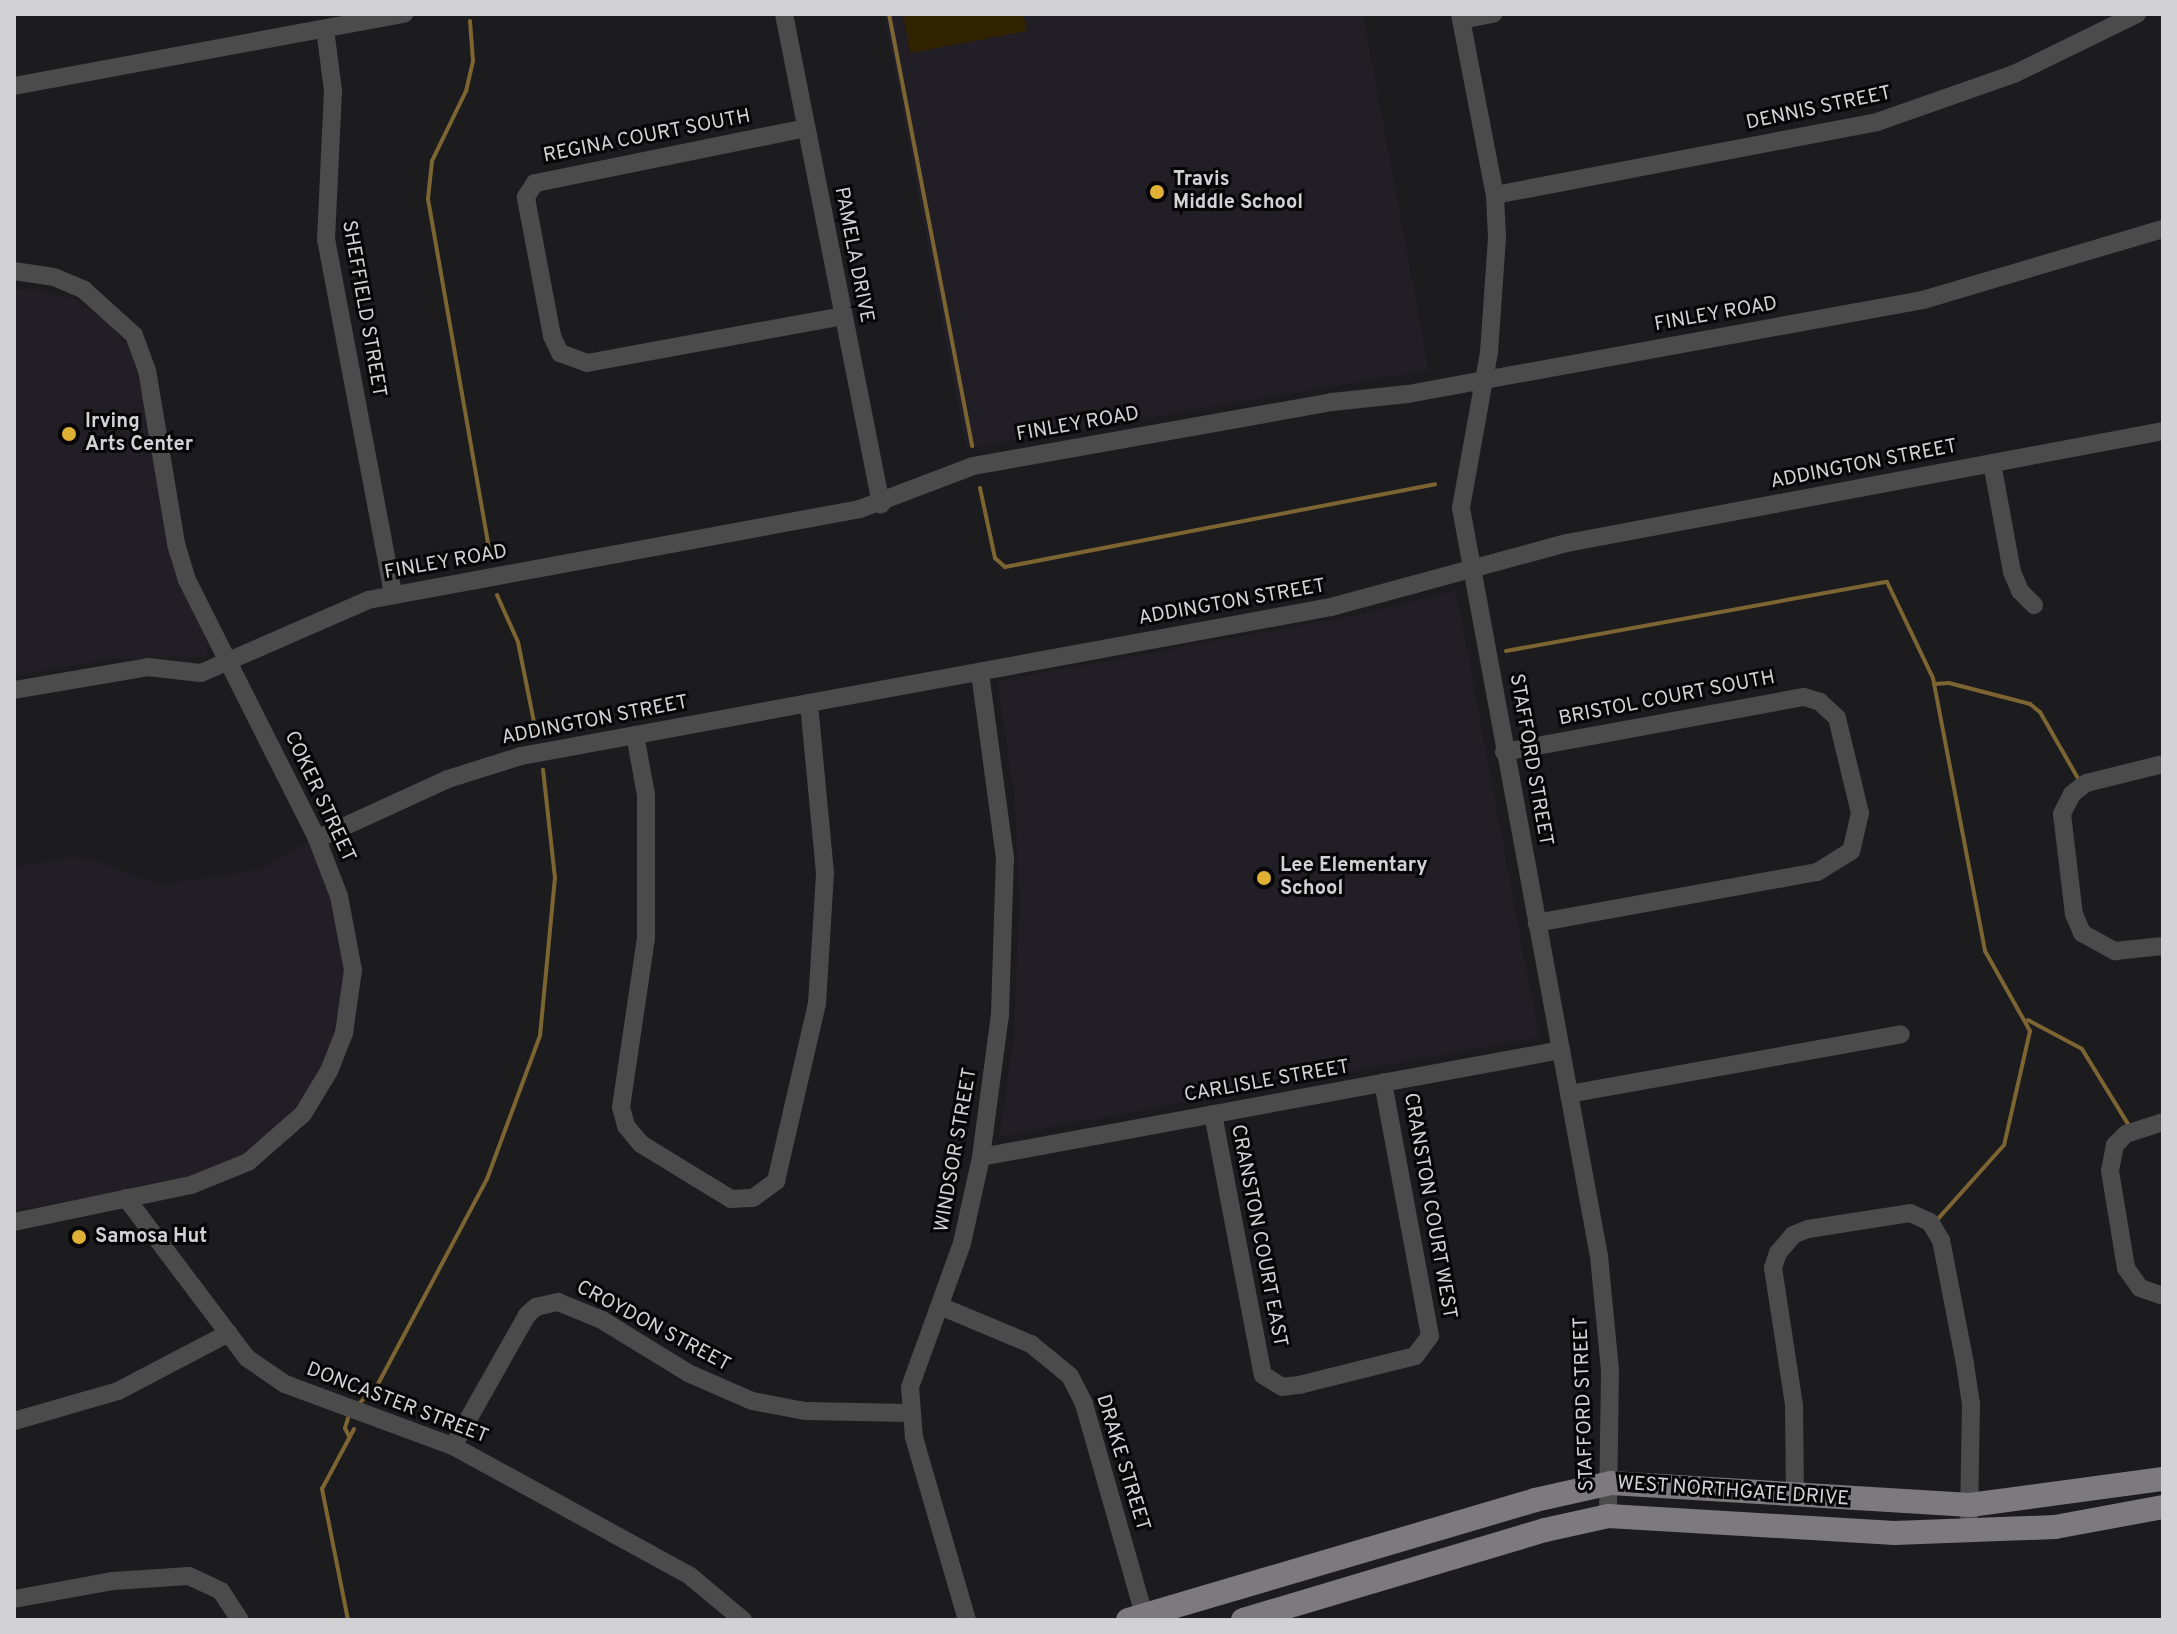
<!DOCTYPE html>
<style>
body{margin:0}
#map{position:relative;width:2177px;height:1634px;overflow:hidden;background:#1c1b1d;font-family:Overpass,sans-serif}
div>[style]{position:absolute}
.built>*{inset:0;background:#221e26}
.green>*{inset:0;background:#312300}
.stream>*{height:4px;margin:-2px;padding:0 2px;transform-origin:2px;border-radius:2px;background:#7c6532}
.minor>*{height:18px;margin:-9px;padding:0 9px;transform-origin:9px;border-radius:9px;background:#4c4b4c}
.major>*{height:24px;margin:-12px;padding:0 12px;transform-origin:12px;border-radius:12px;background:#7c7a7d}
.dots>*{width:22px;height:22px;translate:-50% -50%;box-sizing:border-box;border:4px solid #060607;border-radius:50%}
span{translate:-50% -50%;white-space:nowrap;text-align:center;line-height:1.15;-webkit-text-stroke:6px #060607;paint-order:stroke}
.street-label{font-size:20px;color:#d2d1d3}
.poi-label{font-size:20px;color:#d2d1d3;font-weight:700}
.left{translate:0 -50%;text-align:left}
.frame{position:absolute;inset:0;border:16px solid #d2d1d3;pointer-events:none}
</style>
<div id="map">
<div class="built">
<i style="clip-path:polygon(884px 14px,1363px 14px,1429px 370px,966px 449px)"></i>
<i style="clip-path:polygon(37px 289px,74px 299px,107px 321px,131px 352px,210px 646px,205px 657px,106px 660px,14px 676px,14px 290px)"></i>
<i style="clip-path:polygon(1456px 590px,1539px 1037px,999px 1137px,1013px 1040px,1020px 904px,1014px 793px,997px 681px,1357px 615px)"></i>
<i style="clip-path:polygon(308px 842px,328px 885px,345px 946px,343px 1009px,323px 1068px,286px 1120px,236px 1158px,178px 1181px,14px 1211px,14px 867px,71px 857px,91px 859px,160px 885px,261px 869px)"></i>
</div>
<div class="green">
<i style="clip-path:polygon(903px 14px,1023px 14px,1027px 31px,910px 53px)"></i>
</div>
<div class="stream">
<i style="left:889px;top:14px;width:440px;rotate:79.1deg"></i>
<i style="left:470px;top:21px;width:40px;rotate:85.7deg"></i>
<i style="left:473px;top:61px;width:31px;rotate:103deg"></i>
<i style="left:466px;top:91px;width:78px;rotate:115.9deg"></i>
<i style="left:432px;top:161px;width:38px;rotate:96deg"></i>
<i style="left:428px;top:199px;width:362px;rotate:80.1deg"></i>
<i style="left:980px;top:488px;width:72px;rotate:77.9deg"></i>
<i style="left:995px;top:558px;width:13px;rotate:42deg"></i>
<i style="left:1005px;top:567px;width:438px;rotate:-10.9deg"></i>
<i style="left:497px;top:595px;width:51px;rotate:65.9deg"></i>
<i style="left:518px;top:642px;width:97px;rotate:78.7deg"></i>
<i style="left:1506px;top:651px;width:387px;rotate:-10.3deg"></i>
<i style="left:1887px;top:582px;width:106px;rotate:64.4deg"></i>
<i style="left:1933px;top:678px;width:278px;rotate:79.2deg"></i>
<i style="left:1985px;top:951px;width:92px;rotate:60.6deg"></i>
<i style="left:2030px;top:1031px;width:117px;rotate:102.8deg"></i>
<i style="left:2004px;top:1145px;width:101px;rotate:131.8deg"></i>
<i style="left:1934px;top:684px;width:15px;rotate:-4deg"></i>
<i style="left:1949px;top:683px;width:84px;rotate:14.5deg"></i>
<i style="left:2030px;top:704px;width:13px;rotate:39deg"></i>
<i style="left:2040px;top:712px;width:78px;rotate:60.2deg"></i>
<i style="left:2028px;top:1020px;width:61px;rotate:28.2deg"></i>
<i style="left:2082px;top:1049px;width:94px;rotate:58.5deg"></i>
<i style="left:370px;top:1399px;width:249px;rotate:-62deg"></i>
<i style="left:487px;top:1179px;width:153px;rotate:-69.7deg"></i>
<i style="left:540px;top:1036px;width:159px;rotate:-84.6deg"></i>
<i style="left:555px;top:878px;width:109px;rotate:-96.3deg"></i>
<i style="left:358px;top:1405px;width:25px;rotate:-47deg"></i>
<i style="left:349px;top:1436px;width:9px;rotate:-117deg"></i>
<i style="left:345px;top:1428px;width:14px;rotate:-73deg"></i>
<i style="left:348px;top:1620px;width:134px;rotate:-101.2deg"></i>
<i style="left:322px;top:1489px;width:68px;rotate:-61.9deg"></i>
</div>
<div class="minor">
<i style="left:784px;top:14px;width:500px;rotate:78.8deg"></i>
<i style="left:1460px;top:14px;width:184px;rotate:79.1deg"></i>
<i style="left:1495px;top:195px;width:43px;rotate:87.3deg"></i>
<i style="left:1497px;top:238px;width:114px;rotate:94deg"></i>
<i style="left:1489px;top:352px;width:158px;rotate:100.2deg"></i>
<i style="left:1461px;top:508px;width:761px;rotate:79.55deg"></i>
<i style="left:1599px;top:1256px;width:115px;rotate:84.5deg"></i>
<i style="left:1610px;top:1370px;width:146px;rotate:90.8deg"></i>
<i style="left:1461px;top:20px;width:33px;rotate:-11deg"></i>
<i style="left:325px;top:29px;width:63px;rotate:82.6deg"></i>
<i style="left:333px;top:91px;width:148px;rotate:92.7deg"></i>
<i style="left:326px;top:239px;width:362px;rotate:79.3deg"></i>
<i style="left:14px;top:86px;width:397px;rotate:-10.5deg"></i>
<i style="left:806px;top:128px;width:277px;rotate:168.5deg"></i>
<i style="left:535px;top:183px;width:17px;rotate:123deg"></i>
<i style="left:526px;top:197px;width:12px;rotate:81deg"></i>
<i style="left:528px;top:209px;width:129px;rotate:79.3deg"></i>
<i style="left:552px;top:336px;width:19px;rotate:65deg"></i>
<i style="left:560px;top:353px;width:29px;rotate:20deg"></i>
<i style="left:587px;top:363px;width:260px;rotate:-10.4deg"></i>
<i style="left:1495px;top:195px;width:389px;rotate:-10.8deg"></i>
<i style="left:1877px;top:122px;width:145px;rotate:-19.3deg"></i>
<i style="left:2014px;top:74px;width:137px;rotate:-26deg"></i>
<i style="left:14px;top:271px;width:40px;rotate:8.5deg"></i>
<i style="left:54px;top:277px;width:33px;rotate:23deg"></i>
<i style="left:84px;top:290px;width:67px;rotate:42deg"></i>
<i style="left:134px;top:335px;width:37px;rotate:70deg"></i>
<i style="left:147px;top:370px;width:176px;rotate:80.5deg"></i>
<i style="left:176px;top:544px;width:38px;rotate:73deg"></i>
<i style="left:187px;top:580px;width:290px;rotate:63.3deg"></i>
<i style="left:317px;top:839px;width:61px;rotate:68.9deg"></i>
<i style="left:339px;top:896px;width:75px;rotate:79.3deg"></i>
<i style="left:353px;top:970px;width:64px;rotate:98.1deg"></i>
<i style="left:344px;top:1033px;width:41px;rotate:111.5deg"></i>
<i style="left:329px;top:1071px;width:50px;rotate:121.2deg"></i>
<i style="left:303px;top:1114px;width:73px;rotate:138.9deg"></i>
<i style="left:248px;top:1162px;width:61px;rotate:158deg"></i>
<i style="left:191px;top:1185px;width:181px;rotate:168.2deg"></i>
<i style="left:1992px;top:463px;width:111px;rotate:79.6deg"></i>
<i style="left:2012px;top:572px;width:21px;rotate:67deg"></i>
<i style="left:2020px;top:591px;width:20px;rotate:45deg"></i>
<i style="left:14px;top:690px;width:136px;rotate:-9.7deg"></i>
<i style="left:148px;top:667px;width:53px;rotate:6.5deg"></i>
<i style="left:201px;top:673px;width:182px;rotate:-23.6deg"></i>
<i style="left:368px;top:600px;width:500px;rotate:-10.48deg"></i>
<i style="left:860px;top:509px;width:121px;rotate:-20.8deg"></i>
<i style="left:973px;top:466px;width:365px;rotate:-10.1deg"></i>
<i style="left:1332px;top:402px;width:76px;rotate:-6deg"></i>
<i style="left:1408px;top:394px;width:524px;rotate:-10.34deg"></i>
<i style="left:1923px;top:300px;width:250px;rotate:-16.5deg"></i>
<i style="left:635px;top:735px;width:61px;rotate:79.6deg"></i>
<i style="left:646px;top:795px;width:143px;rotate:90deg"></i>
<i style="left:646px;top:938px;width:171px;rotate:98.4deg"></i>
<i style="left:621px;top:1107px;width:20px;rotate:75deg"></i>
<i style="left:626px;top:1126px;width:23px;rotate:50deg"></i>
<i style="left:641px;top:1144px;width:105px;rotate:31.4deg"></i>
<i style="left:731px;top:1199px;width:22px;rotate:-3deg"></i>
<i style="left:753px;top:1198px;width:29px;rotate:-36deg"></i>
<i style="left:776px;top:1181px;width:182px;rotate:-77deg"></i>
<i style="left:817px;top:1004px;width:131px;rotate:-86.5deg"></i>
<i style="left:825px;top:873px;width:171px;rotate:-95.4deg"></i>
<i style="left:1504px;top:752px;width:305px;rotate:-10.4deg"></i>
<i style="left:1804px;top:697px;width:17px;rotate:17deg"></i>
<i style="left:1820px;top:702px;width:23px;rotate:43deg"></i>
<i style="left:1837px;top:718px;width:98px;rotate:76.4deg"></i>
<i style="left:1860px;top:813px;width:39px;rotate:103deg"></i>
<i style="left:1851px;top:851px;width:40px;rotate:148deg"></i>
<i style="left:1817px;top:872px;width:285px;rotate:169.7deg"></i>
<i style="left:2163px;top:764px;width:79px;rotate:166.1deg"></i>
<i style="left:2086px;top:783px;width:18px;rotate:142deg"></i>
<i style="left:2072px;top:794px;width:22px;rotate:117deg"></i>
<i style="left:2062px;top:814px;width:101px;rotate:83.2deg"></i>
<i style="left:2074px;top:914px;width:21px;rotate:67deg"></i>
<i style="left:2082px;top:933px;width:38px;rotate:29deg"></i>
<i style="left:2115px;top:951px;width:48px;rotate:-5.9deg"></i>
<i style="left:317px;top:839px;width:144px;rotate:-24.6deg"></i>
<i style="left:448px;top:779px;width:77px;rotate:-17.5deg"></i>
<i style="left:521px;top:756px;width:824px;rotate:-10.42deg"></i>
<i style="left:1331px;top:607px;width:245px;rotate:-15.2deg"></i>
<i style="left:1567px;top:543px;width:606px;rotate:-10.64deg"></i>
<i style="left:1569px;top:1094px;width:337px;rotate:-10.2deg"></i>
<i style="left:1213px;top:1114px;width:266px;rotate:79.2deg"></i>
<i style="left:1263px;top:1375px;width:22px;rotate:32deg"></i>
<i style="left:1282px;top:1387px;width:17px;rotate:-7deg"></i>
<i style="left:1299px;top:1385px;width:120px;rotate:-14deg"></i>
<i style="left:1415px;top:1356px;width:25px;rotate:-53deg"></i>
<i style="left:1430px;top:1336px;width:258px;rotate:-100.5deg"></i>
<i style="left:2163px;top:1122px;width:39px;rotate:162deg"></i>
<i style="left:2126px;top:1134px;width:16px;rotate:135deg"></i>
<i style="left:2115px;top:1145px;width:26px;rotate:101deg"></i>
<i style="left:2110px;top:1171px;width:98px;rotate:80.6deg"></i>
<i style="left:2126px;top:1268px;width:24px;rotate:55deg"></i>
<i style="left:2140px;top:1288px;width:24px;rotate:19deg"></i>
<i style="left:981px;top:1157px;width:590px;rotate:-10.45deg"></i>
<i style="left:126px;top:1198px;width:201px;rotate:52.9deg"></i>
<i style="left:247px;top:1358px;width:46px;rotate:34.4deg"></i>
<i style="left:285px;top:1384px;width:179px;rotate:20.3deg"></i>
<i style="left:453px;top:1446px;width:270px;rotate:28.7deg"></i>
<i style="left:690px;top:1576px;width:69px;rotate:39.7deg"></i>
<i style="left:940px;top:1306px;width:99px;rotate:22.7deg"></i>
<i style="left:1031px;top:1344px;width:50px;rotate:39.4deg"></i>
<i style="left:1070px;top:1376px;width:31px;rotate:63deg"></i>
<i style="left:1084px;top:1404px;width:219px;rotate:74.1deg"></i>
<i style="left:14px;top:1421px;width:108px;rotate:-16.1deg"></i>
<i style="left:118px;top:1391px;width:125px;rotate:-27.6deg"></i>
<i style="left:453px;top:1446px;width:150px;rotate:-60.5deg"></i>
<i style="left:527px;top:1315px;width:12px;rotate:-42deg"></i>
<i style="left:536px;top:1307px;width:23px;rotate:-13deg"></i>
<i style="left:558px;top:1302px;width:48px;rotate:22.2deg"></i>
<i style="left:602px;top:1320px;width:101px;rotate:31.6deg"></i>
<i style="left:688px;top:1373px;width:70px;rotate:23.6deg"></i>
<i style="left:752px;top:1401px;width:54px;rotate:10.7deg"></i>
<i style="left:805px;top:1411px;width:105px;rotate:1.1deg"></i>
<i style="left:1795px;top:1497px;width:92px;rotate:-90.6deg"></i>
<i style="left:1794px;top:1405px;width:139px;rotate:-98.7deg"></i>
<i style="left:1773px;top:1268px;width:16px;rotate:-72deg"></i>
<i style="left:1778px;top:1253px;width:23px;rotate:-50deg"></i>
<i style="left:1793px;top:1235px;width:16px;rotate:-22deg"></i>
<i style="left:1808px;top:1229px;width:103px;rotate:-8.9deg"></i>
<i style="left:1910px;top:1213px;width:22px;rotate:24deg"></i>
<i style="left:1930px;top:1222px;width:21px;rotate:59deg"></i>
<i style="left:1941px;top:1240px;width:126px;rotate:79deg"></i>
<i style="left:1965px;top:1364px;width:40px;rotate:81.5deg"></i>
<i style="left:1971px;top:1404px;width:113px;rotate:91deg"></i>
<i style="left:14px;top:1599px;width:101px;rotate:-10.3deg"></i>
<i style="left:113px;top:1581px;width:76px;rotate:-3.8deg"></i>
<i style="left:189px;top:1576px;width:35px;rotate:25deg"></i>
<i style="left:221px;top:1591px;width:35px;rotate:57deg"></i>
<i style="left:967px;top:1620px;width:191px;rotate:-106.2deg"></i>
<i style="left:914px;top:1437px;width:50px;rotate:-94.6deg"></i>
<i style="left:910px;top:1387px;width:153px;rotate:-70.1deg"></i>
<i style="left:962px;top:1243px;width:88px;rotate:-77.5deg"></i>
<i style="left:981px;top:1157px;width:144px;rotate:-82.4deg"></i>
<i style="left:1000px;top:1014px;width:156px;rotate:-88.2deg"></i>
<i style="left:1005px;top:858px;width:188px;rotate:-97.7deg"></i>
</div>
<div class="major">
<i style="left:1128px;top:1620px;width:424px;rotate:-16.4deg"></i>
<i style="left:1535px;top:1500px;width:78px;rotate:-12.6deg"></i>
<i style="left:1611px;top:1483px;width:360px;rotate:3.5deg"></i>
<i style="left:1970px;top:1505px;width:195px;rotate:-7.7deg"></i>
<i style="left:1243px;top:1620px;width:315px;rotate:-16.6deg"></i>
<i style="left:1545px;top:1530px;width:65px;rotate:-12.5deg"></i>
<i style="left:1608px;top:1516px;width:287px;rotate:3.4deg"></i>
<i style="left:1894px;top:1533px;width:161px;rotate:-2.1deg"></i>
<i style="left:2055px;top:1527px;width:110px;rotate:-10.5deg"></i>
</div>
<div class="dots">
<i style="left:1157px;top:192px;background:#e0b034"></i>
<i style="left:69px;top:434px;background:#e0b034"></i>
<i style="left:1264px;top:878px;background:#e0b034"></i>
<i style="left:79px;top:1237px;background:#e0b034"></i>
</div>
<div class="street-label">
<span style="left:1819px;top:109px;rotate:-12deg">DENNIS STREET</span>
<span style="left:647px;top:137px;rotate:-11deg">REGINA COURT SOUTH</span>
<span style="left:853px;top:255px;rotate:79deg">PAMELA DRIVE</span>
<span style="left:363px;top:309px;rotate:80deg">SHEFFIELD STREET</span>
<span style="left:1716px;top:315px;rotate:-10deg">FINLEY ROAD</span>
<span style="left:1078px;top:425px;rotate:-10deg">FINLEY ROAD</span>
<span style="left:1864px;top:465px;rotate:-11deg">ADDINGTON STREET</span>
<span style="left:446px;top:563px;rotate:-10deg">FINLEY ROAD</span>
<span style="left:1232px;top:603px;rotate:-10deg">ADDINGTON STREET</span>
<span style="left:1667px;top:699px;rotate:-11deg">BRISTOL COURT SOUTH</span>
<span style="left:595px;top:721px;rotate:-11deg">ADDINGTON STREET</span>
<span style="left:1530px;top:760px;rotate:80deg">STAFFORD STREET</span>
<span style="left:319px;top:797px;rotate:65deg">COKER STREET</span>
<span style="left:1267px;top:1082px;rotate:-10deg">CARLISLE STREET</span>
<span style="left:957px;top:1150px;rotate:-80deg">WINDSOR STREET</span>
<span style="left:1429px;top:1206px;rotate:80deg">CRANSTON COURT WEST</span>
<span style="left:1258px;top:1236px;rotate:79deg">CRANSTON COURT EAST</span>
<span style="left:653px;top:1327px;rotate:28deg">CROYDON STREET</span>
<span style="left:397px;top:1404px;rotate:21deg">DONCASTER STREET</span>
<span style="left:1585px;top:1404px;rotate:-92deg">STAFFORD STREET</span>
<span style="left:1122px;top:1463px;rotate:73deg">DRAKE STREET</span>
<span style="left:1733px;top:1492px;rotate:4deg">WEST NORTHGATE DRIVE</span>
</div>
<div class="poi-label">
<span class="left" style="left:1173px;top:192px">Travis<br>Middle School</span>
<span class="left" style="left:85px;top:434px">Irving<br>Arts Center</span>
<span class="left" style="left:1280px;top:878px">Lee Elementary<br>School</span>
<span class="left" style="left:95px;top:1237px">Samosa Hut</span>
</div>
<div class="frame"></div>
</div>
